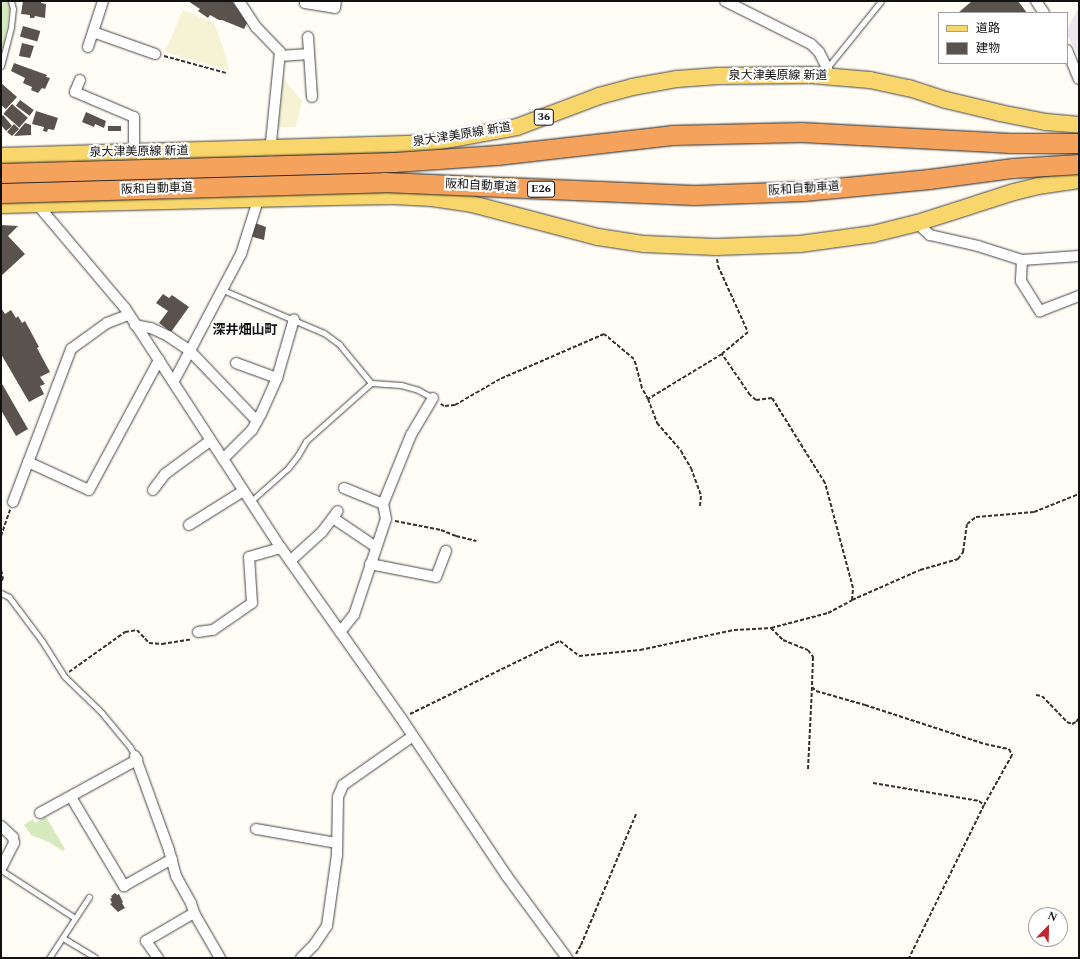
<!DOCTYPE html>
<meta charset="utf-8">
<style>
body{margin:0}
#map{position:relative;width:1080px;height:959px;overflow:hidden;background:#fffdf5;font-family:Spectral,"Noto Sans JP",serif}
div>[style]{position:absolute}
.industrial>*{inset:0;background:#eee6ef}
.farmland>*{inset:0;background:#f6f3d4}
.green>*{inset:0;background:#d5ebbd}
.building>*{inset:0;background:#5a524d;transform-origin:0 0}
.path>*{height:2px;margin-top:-1px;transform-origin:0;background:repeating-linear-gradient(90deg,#333 0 4px,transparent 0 6px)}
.roads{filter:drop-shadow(0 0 1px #444) drop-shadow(0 0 1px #444)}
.lane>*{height:5px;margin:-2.5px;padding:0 2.5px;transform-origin:2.5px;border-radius:2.5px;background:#fff}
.street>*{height:10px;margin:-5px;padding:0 5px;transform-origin:5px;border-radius:5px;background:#fff}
.primary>*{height:16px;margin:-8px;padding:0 8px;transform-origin:8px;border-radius:8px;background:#f9d66b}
.bridges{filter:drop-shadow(0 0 1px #222) drop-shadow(0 0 1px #222)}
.highway-bridge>*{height:19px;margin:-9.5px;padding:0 9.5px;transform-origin:9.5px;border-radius:9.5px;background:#f5a25d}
span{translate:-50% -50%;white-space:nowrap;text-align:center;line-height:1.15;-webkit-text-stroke:4px #fff;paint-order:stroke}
.shield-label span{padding:1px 3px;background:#fff;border:1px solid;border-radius:3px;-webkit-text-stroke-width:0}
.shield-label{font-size:11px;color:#111;font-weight:700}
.street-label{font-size:12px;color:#111}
.neighbourhood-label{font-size:13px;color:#111;font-weight:700}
.frame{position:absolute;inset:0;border:2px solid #111;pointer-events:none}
.legend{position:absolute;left:938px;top:12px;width:130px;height:52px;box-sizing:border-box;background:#fff;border:1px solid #a0a0a0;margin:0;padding:5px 7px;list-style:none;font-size:12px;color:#111}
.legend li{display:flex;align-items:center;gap:8px;height:20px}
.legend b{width:20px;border:1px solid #a0a0a0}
.north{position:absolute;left:1028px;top:907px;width:40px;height:40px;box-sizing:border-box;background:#fff;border:1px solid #a0a0a0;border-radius:50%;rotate:23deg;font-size:11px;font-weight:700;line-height:16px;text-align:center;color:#111}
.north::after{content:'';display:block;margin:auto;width:14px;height:18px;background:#c4262e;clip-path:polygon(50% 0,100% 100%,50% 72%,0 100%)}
</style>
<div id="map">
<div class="industrial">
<i style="clip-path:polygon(1079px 7px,1079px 56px,1067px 35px,1067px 29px)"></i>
</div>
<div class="farmland">
<i style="clip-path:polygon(183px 10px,214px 23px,226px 56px,229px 70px,165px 52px)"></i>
<i style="clip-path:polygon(283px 78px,302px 101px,296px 127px,278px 127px)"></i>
</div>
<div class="green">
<i style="clip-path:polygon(1px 1px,9px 1px,10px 8px,3px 48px,1px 46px)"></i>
<i style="clip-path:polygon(46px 817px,65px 849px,63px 851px,49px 842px,31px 835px,24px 825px,33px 819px,35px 823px)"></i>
</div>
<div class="building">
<i style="clip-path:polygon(23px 1px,41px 1px,41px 3px,46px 4px,45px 18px,35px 16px,34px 18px,30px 18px,30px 15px,21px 14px)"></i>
<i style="clip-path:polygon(188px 1px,232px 1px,247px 23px,244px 29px,222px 20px,219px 20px,210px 15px,208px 18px,198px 11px,200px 9px)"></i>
<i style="clip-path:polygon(972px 1px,1018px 1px,1027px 13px,958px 13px)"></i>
<i style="left:23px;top:26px;width:18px;height:11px;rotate:16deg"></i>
<i style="clip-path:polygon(22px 43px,34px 46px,30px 58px,19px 56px)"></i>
<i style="clip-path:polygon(14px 63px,47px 75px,46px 77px,50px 78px,45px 89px,42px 88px,38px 93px,31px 90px,32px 87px,23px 83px,25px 78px,11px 71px)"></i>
<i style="clip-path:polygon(1px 83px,17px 97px,6px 109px,1px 105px)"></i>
<i style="left:20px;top:100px;width:17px;height:7px;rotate:36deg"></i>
<i style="left:12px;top:104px;width:21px;height:13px;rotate:41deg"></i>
<i style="clip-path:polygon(36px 111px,58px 118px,54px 130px,48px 129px,47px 132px,43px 131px,44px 127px,32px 124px)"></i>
<i style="clip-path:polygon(86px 112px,106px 121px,104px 128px,95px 124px,94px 127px,82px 122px)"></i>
<i style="clip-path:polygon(3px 115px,12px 126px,6px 131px,1px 125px,1px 117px)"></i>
<i style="clip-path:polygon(25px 123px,31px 125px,31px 135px,14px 136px)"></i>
<i style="clip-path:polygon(14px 124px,19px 129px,12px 136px,7px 132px)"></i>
<i style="left:108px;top:126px;width:13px;height:5px"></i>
<i style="clip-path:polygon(255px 223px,266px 227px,264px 240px,250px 236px)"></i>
<i style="clip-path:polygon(1px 225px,18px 226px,8px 236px,25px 254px,1px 276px)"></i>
<i style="clip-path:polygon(163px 294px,169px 298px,172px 295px,189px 307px,171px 332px,159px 323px,168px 311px,156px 303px)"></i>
<i style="clip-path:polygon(1px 308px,5px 314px,11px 310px,16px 318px,18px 316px,22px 323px,25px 321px,39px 347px,37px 348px,50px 372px,40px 377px,45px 384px,40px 386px,44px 394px,29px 402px,1px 354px)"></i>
<i style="clip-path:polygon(1px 382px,28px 429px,16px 436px,1px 410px)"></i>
<i style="clip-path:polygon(115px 893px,117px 895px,119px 894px,123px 902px,122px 903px,125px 908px,118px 912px,110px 904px,112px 903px,110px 899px,112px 898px,111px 896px)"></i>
</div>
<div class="path">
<i style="left:164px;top:56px;width:64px;rotate:15.3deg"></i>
<i style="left:717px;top:259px;width:7px;rotate:82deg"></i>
<i style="left:718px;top:266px;width:72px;rotate:65.6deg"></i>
<i style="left:748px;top:332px;width:34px;rotate:140deg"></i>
<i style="left:648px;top:399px;width:26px;rotate:69deg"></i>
<i style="left:657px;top:423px;width:37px;rotate:49deg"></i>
<i style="left:681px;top:451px;width:20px;rotate:60deg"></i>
<i style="left:691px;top:468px;width:30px;rotate:70deg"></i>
<i style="left:701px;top:496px;width:10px;rotate:96deg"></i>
<i style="left:395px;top:521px;width:47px;rotate:11.1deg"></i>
<i style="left:441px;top:530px;width:16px;rotate:22deg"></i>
<i style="left:456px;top:536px;width:21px;rotate:14deg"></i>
<i style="left:1px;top:536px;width:28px;rotate:-71deg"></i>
<i style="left:1px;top:570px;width:7px;rotate:74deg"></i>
<i style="left:3px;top:577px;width:7px;rotate:106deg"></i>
<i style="left:852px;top:600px;width:74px;rotate:-23.8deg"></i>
<i style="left:920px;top:570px;width:40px;rotate:-16deg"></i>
<i style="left:958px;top:559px;width:9px;rotate:-54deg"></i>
<i style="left:963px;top:552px;width:28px;rotate:-82deg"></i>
<i style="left:967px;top:524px;width:11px;rotate:-38deg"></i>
<i style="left:976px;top:517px;width:58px;rotate:-4.9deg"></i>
<i style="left:1034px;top:512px;width:48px;rotate:-21.8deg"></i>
<i style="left:771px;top:628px;width:17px;rotate:45deg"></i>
<i style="left:783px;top:640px;width:27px;rotate:22deg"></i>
<i style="left:808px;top:650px;width:9px;rotate:54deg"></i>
<i style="left:813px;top:657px;width:30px;rotate:92deg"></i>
<i style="left:812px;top:687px;width:6px;rotate:45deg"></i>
<i style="left:816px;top:691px;width:51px;rotate:15.9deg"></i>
<i style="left:865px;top:705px;width:126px;rotate:18deg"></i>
<i style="left:985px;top:744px;width:25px;rotate:12deg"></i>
<i style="left:1009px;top:749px;width:7px;rotate:63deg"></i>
<i style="left:1012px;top:755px;width:57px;rotate:119.2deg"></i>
<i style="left:69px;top:672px;width:69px;rotate:-35.5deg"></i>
<i style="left:125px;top:632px;width:12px;rotate:-9deg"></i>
<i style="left:137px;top:630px;width:18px;rotate:47deg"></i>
<i style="left:149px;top:643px;width:13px;rotate:4deg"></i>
<i style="left:162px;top:644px;width:30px;rotate:-9deg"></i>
<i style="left:1036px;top:695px;width:6px;rotate:9deg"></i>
<i style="left:1042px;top:696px;width:36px;rotate:46deg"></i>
<i style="left:1067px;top:722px;width:5px;rotate:22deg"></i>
<i style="left:1072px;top:724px;width:4px;rotate:-27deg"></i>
<i style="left:1076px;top:722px;width:5px;rotate:-53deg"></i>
<i style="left:410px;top:714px;width:167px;rotate:-26deg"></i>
<i style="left:560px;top:641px;width:24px;rotate:38deg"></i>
<i style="left:579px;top:656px;width:61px;rotate:-5.6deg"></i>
<i style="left:640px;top:650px;width:96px;rotate:-12deg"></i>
<i style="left:734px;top:630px;width:37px;rotate:-3deg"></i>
<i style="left:771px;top:628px;width:59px;rotate:-14.7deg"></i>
<i style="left:828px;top:613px;width:27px;rotate:-28deg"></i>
<i style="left:852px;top:600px;width:12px;rotate:-85deg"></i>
<i style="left:853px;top:588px;width:109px;rotate:-104.9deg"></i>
<i style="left:825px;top:483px;width:100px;rotate:-121.9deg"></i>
<i style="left:772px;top:398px;width:16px;rotate:173deg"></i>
<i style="left:756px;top:400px;width:8px;rotate:-140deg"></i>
<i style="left:750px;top:395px;width:50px;rotate:-124.3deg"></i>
<i style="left:722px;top:354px;width:87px;rotate:148.7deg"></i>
<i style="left:648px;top:399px;width:13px;rotate:-119deg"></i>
<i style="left:642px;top:388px;width:30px;rotate:-105deg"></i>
<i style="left:634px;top:359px;width:39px;rotate:-140deg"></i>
<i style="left:604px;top:334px;width:113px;rotate:156.6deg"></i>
<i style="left:500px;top:379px;width:52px;rotate:150deg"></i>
<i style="left:455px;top:405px;width:11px;rotate:175deg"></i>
<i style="left:444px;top:406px;width:4px;rotate:-146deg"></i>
<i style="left:808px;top:769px;width:82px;rotate:-87.2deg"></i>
<i style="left:873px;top:783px;width:108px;rotate:9.6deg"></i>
<i style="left:979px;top:801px;width:6px;rotate:39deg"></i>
<i style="left:984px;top:805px;width:170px;rotate:116.1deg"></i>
<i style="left:576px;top:954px;width:10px;rotate:-61deg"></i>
<i style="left:581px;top:945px;width:142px;rotate:-67.2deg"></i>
</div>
<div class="roads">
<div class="lane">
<i style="left:1px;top:66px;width:40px;rotate:-75.6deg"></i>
<i style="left:11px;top:27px;width:18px;rotate:-84deg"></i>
<i style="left:13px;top:9px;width:8px;rotate:-104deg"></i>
<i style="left:827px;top:68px;width:86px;rotate:-51.1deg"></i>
<i style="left:223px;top:290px;width:110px;rotate:23.1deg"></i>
<i style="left:324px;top:333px;width:19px;rotate:36deg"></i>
<i style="left:339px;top:344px;width:50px;rotate:50.6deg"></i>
<i style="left:371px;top:383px;width:30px;rotate:4deg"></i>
<i style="left:401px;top:385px;width:18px;rotate:16deg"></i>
<i style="left:418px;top:390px;width:17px;rotate:28deg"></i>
<i style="left:250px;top:502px;width:51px;rotate:-41.8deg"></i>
<i style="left:288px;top:468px;width:16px;rotate:-52deg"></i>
<i style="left:298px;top:455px;width:16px;rotate:-60deg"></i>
<i style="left:306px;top:441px;width:87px;rotate:-41.7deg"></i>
<i style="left:1px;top:593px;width:9px;rotate:27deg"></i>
<i style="left:9px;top:597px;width:55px;rotate:53.1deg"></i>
<i style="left:42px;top:641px;width:41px;rotate:57.8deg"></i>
<i style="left:64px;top:676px;width:52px;rotate:44.2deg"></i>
<i style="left:101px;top:712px;width:45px;rotate:50.4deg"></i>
<i style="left:130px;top:747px;width:10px;rotate:61deg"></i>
<i style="left:1px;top:870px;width:88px;rotate:33deg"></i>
<i style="left:63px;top:938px;width:37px;rotate:31deg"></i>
<i style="left:49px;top:958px;width:73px;rotate:-56.7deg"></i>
</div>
<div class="street">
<i style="left:239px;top:1px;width:31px;rotate:57deg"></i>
<i style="left:256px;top:27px;width:35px;rotate:46deg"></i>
<i style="left:280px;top:52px;width:101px;rotate:95.7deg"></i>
<i style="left:305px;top:1px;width:2px;rotate:90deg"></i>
<i style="left:305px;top:3px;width:30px;rotate:9deg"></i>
<i style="left:335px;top:8px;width:7px;rotate:-82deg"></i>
<i style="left:725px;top:1px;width:96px;rotate:26.6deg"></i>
<i style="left:811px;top:44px;width:11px;rotate:45deg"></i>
<i style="left:819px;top:52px;width:18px;rotate:63deg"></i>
<i style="left:827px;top:68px;width:7px;rotate:82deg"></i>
<i style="left:1036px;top:1px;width:14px;rotate:56deg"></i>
<i style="left:93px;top:32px;width:66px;rotate:19.5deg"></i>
<i style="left:308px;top:37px;width:60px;rotate:86.2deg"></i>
<i style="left:88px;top:47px;width:48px;rotate:-71.9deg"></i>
<i style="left:1067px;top:50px;width:31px;rotate:68deg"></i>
<i style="left:280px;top:56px;width:29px;rotate:-4deg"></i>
<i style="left:80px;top:80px;width:13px;rotate:113deg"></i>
<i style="left:75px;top:92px;width:64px;rotate:23deg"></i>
<i style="left:134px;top:117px;width:35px;rotate:90deg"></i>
<i style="left:37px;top:204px;width:136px;rotate:49.8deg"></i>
<i style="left:125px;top:308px;width:286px;rotate:57deg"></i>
<i style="left:281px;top:548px;width:208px;rotate:54.8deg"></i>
<i style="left:401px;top:718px;width:189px;rotate:56.2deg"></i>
<i style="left:506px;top:875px;width:103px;rotate:53.7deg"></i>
<i style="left:917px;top:223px;width:18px;rotate:43deg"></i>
<i style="left:930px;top:235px;width:49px;rotate:12.9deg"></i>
<i style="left:978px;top:246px;width:46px;rotate:17.7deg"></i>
<i style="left:1022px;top:260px;width:57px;rotate:-4deg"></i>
<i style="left:1022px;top:260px;width:21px;rotate:93deg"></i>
<i style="left:1021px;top:281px;width:36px;rotate:58deg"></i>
<i style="left:1040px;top:311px;width:42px;rotate:-21deg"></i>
<i style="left:135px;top:325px;width:16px;rotate:11deg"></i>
<i style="left:151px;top:328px;width:19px;rotate:25deg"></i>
<i style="left:168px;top:336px;width:27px;rotate:34deg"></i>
<i style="left:190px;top:351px;width:97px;rotate:46.3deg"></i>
<i style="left:236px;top:363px;width:44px;rotate:20.1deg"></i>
<i style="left:174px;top:381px;width:144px;rotate:-62.2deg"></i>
<i style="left:241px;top:254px;width:63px;rotate:-72.4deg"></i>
<i style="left:223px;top:459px;width:41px;rotate:-45deg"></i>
<i style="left:252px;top:430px;width:18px;rotate:-61deg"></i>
<i style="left:261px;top:414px;width:39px;rotate:-66deg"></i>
<i style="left:277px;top:378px;width:61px;rotate:-73.9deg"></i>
<i style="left:28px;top:462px;width:67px;rotate:24.7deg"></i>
<i style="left:89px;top:490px;width:148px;rotate:-61.7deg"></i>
<i style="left:344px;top:488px;width:42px;rotate:22.3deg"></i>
<i style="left:153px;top:490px;width:20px;rotate:-53deg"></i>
<i style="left:165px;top:474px;width:56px;rotate:-36.3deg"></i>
<i style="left:13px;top:502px;width:164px;rotate:-69.2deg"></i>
<i style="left:71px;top:349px;width:44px;rotate:-35.8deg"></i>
<i style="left:107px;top:323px;width:22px;rotate:-21deg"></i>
<i style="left:333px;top:518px;width:52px;rotate:34deg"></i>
<i style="left:189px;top:525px;width:64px;rotate:-32.2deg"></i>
<i style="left:290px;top:561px;width:43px;rotate:-42.2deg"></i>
<i style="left:322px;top:532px;width:26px;rotate:-53deg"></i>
<i style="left:370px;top:564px;width:67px;rotate:11.1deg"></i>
<i style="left:436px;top:577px;width:28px;rotate:-69deg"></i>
<i style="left:198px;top:632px;width:15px;rotate:-8deg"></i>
<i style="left:213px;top:630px;width:47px;rotate:-34.7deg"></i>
<i style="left:252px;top:603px;width:46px;rotate:-93.7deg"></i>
<i style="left:249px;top:557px;width:33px;rotate:-16deg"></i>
<i style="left:340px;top:632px;width:22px;rotate:-51deg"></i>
<i style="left:354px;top:615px;width:101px;rotate:-71.6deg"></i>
<i style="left:386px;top:519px;width:15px;rotate:-101deg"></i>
<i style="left:383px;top:504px;width:74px;rotate:-67.9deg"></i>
<i style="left:411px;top:435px;width:43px;rotate:-59.3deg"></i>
<i style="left:135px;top:756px;width:100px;rotate:70.1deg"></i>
<i style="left:169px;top:850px;width:27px;rotate:75deg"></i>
<i style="left:176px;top:876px;width:31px;rotate:61deg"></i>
<i style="left:191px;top:903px;width:10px;rotate:73deg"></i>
<i style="left:71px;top:797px;width:104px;rotate:59.2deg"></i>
<i style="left:124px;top:886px;width:55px;rotate:-29.4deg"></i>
<i style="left:40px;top:813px;width:111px;rotate:-28.7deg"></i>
<i style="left:1px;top:826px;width:16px;rotate:43deg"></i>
<i style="left:13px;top:837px;width:6px;rotate:81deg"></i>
<i style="left:14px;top:843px;width:28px;rotate:117deg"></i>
<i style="left:256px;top:829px;width:82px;rotate:9.8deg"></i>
<i style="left:158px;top:958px;width:21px;rotate:-125deg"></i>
<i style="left:146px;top:941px;width:56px;rotate:-30.3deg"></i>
<i style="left:194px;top:913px;width:52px;rotate:60deg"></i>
<i style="left:301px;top:958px;width:18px;rotate:-45deg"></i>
<i style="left:314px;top:945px;width:23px;rotate:-56deg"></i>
<i style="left:327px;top:926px;width:72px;rotate:-82deg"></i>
<i style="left:337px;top:855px;width:58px;rotate:-89deg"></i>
<i style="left:338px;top:797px;width:13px;rotate:-67deg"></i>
<i style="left:343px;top:785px;width:85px;rotate:-35deg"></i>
</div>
<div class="primary">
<i style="left:1px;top:156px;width:430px;rotate:-1.7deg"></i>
<i style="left:431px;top:143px;width:87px;rotate:-10.5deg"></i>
<i style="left:517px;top:127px;width:88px;rotate:-20.7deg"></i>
<i style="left:599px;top:96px;width:34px;rotate:-15deg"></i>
<i style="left:632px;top:87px;width:46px;rotate:-10.1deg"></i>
<i style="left:677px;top:79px;width:41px;rotate:-4.2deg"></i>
<i style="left:718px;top:76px;width:93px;rotate:-0.6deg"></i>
<i style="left:811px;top:75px;width:59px;rotate:4.8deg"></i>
<i style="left:870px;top:80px;width:40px;rotate:12deg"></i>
<i style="left:909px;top:88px;width:39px;rotate:18deg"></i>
<i style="left:946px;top:100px;width:56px;rotate:13.5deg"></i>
<i style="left:1000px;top:113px;width:47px;rotate:11.1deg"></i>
<i style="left:1046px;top:122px;width:33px;rotate:5deg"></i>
<i style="left:1px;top:205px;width:332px;rotate:-1.4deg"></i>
<i style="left:333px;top:197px;width:60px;rotate:-1deg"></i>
<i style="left:393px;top:196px;width:39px;rotate:3deg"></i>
<i style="left:432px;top:198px;width:40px;rotate:8.5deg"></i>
<i style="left:472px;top:204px;width:130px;rotate:14.7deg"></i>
<i style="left:598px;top:237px;width:47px;rotate:8.7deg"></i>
<i style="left:644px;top:244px;width:72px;rotate:2.4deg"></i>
<i style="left:716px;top:247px;width:84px;rotate:-2deg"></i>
<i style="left:800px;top:244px;width:74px;rotate:-7.8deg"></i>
<i style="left:873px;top:234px;width:45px;rotate:-14deg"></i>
<i style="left:917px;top:223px;width:102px;rotate:-17.7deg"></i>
<i style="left:1014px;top:192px;width:25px;rotate:-14deg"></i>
<i style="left:1038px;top:186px;width:41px;rotate:-8.3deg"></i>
</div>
</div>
<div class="bridges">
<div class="highway-bridge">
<i style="left:1px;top:173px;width:393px;rotate:-1.6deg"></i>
<i style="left:394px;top:162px;width:103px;rotate:-3.9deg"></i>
<i style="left:497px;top:155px;width:176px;rotate:-6.5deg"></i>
<i style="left:672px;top:135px;width:129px;rotate:-1.3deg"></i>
<i style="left:801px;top:132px;width:209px;rotate:3deg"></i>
<i style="left:1010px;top:143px;width:69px"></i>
<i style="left:1px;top:193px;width:383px;rotate:-1.6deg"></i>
<i style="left:384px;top:182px;width:310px;rotate:2.4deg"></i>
<i style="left:694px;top:195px;width:110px;rotate:-2.1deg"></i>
<i style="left:804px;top:191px;width:126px;rotate:-5.5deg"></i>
<i style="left:929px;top:179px;width:85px;rotate:-7.5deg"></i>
<i style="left:1013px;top:168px;width:66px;rotate:-3.5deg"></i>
</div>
</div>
<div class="shield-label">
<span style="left:544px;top:117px">36</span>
<span style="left:541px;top:189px">E26</span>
</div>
<div class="street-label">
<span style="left:778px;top:76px">泉大津美原線 新道</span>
<span style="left:462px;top:135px;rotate:-9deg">泉大津美原線 新道</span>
<span style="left:139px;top:152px;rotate:-1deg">泉大津美原線 新道</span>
<span style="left:481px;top:186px;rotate:3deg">阪和自動車道</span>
<span style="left:157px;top:189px;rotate:-2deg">阪和自動車道</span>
<span style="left:804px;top:189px;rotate:-4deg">阪和自動車道</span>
</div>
<div class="neighbourhood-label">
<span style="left:245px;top:330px">深井畑山町</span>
</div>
<div class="frame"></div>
<ul class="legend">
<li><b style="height:5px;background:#f9d66b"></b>道路</li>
<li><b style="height:11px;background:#5a524d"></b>建物</li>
</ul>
<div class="north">N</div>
</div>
